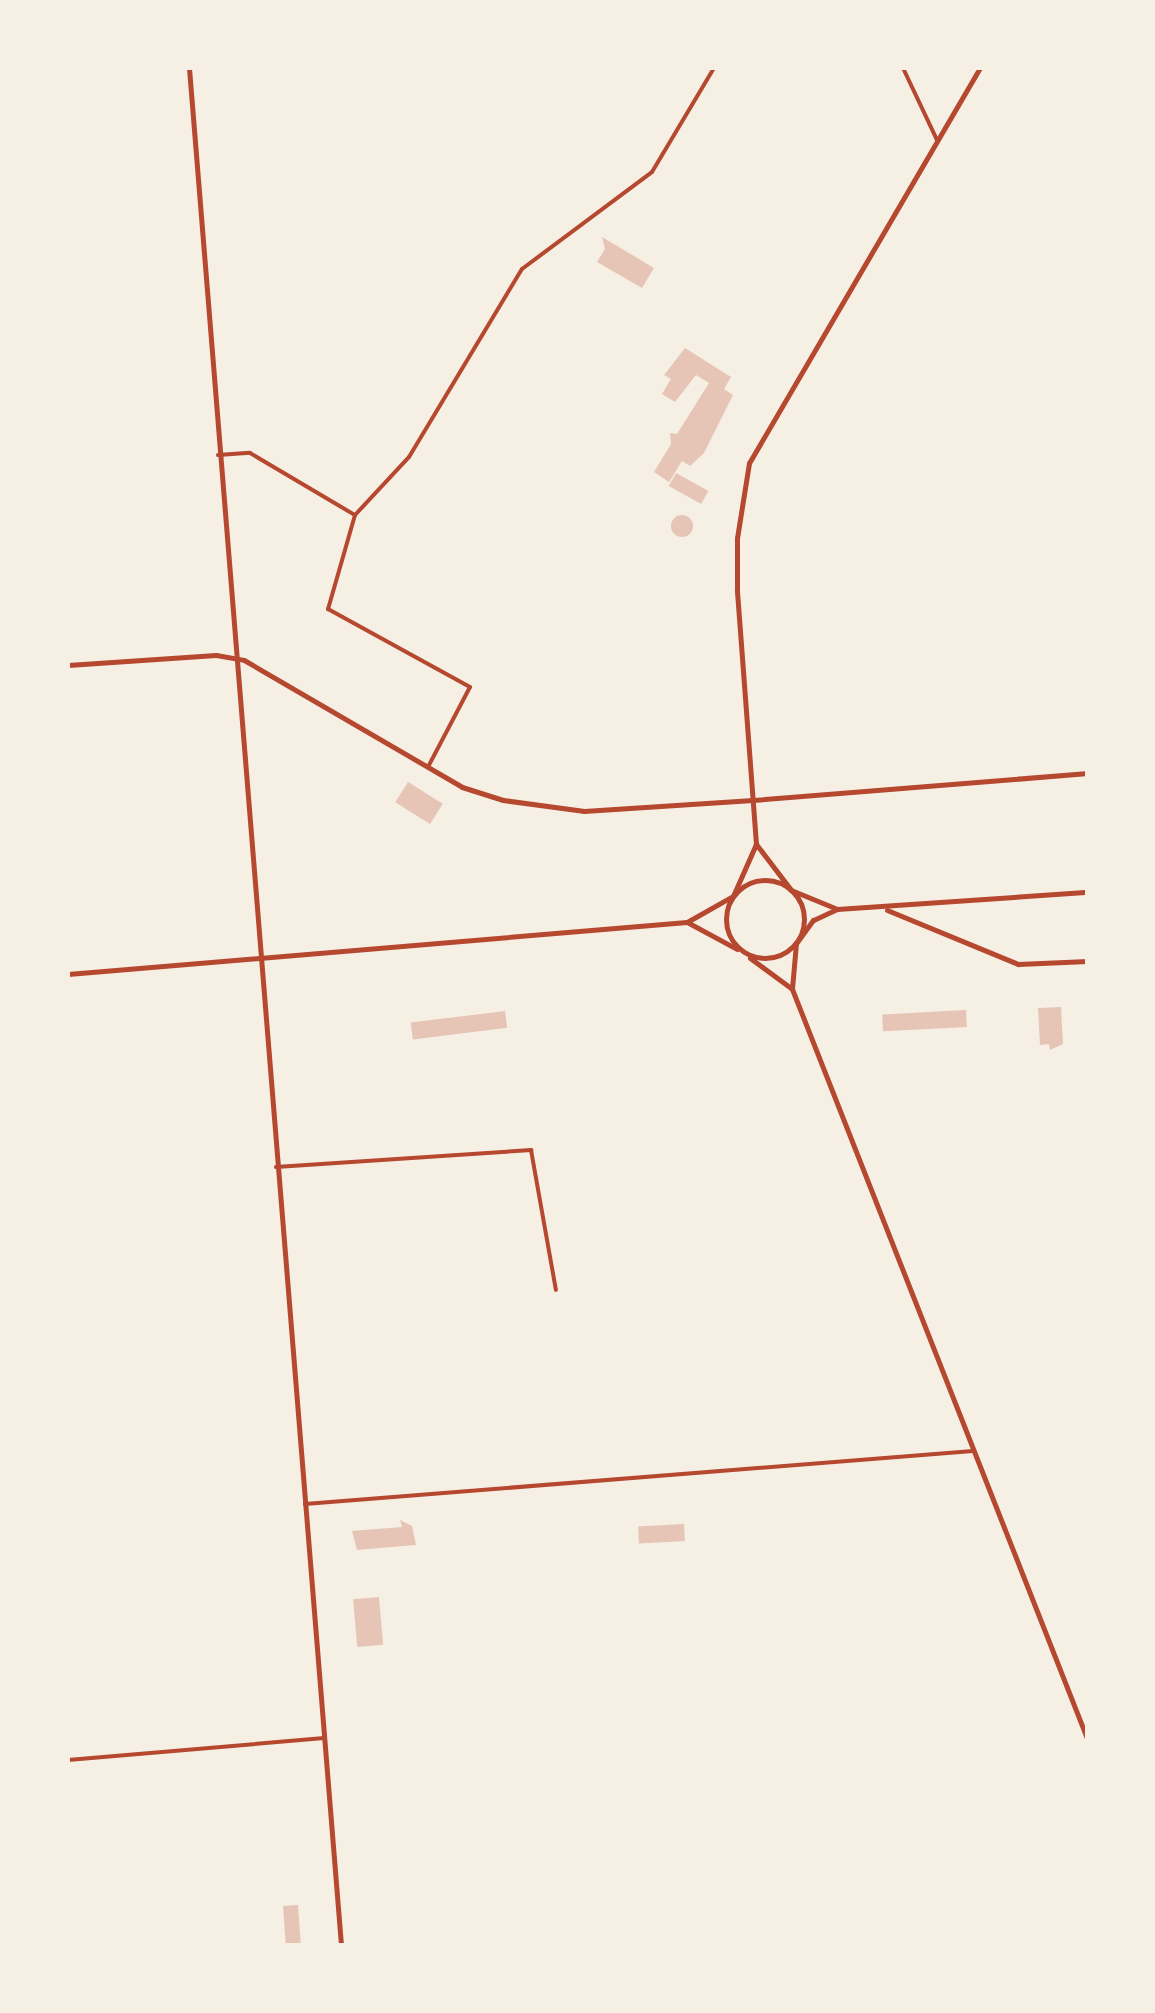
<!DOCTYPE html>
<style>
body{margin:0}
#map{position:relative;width:1155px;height:2013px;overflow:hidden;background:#f6efe4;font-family:Bitter,serif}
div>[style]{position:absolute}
.building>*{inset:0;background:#e6c5b7;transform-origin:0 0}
.round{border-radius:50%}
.minor>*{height:4px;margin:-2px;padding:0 2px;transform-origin:2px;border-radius:2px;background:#b5482f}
.tertiary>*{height:5px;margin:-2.5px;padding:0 2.5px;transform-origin:2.5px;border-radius:2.5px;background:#b5482f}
.secondary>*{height:5px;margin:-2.5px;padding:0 2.5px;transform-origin:2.5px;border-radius:2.5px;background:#b5482f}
.secondary>.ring{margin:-2.5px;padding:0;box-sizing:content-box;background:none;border:5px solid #b5482f;border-radius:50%}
span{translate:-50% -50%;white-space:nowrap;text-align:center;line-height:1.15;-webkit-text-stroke:10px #f6efe4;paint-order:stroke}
.frame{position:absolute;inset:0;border:70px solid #f6efe4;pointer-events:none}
</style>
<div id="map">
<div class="building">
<i style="clip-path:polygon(602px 237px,654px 268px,642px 288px,597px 262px,605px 249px)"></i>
<i style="clip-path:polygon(685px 348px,731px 377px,724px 389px,733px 395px,704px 453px,690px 466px,682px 461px,669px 482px,654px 472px,671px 444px,670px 433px,677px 434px,709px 383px,696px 375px,675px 402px,662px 394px,671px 379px,664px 375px)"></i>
<i style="left:676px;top:473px;width:37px;height:15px;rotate:29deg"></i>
<i class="round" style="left:671px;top:515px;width:22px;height:22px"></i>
<i style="left:408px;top:782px;width:41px;height:24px;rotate:32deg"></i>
<i style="clip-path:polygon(1061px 1007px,1063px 1044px,1050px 1050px,1049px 1044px,1040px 1045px,1038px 1008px)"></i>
<i style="left:966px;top:1010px;width:17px;height:84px;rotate:87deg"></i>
<i style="left:505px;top:1011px;width:17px;height:95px;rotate:83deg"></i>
<i style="clip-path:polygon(400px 1520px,412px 1526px,416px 1545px,357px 1550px,352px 1531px,402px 1527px)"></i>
<i style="left:684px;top:1524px;width:17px;height:46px;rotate:87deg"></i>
<i style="left:379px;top:1597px;width:48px;height:26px;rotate:85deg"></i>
<i style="left:298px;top:1905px;width:41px;height:15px;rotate:86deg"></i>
</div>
<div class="minor">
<i style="left:903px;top:68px;width:80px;rotate:64.7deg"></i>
<i style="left:218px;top:455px;width:32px;rotate:-4deg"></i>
<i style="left:250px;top:453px;width:122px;rotate:30.6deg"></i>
<i style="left:355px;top:515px;width:98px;rotate:106deg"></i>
<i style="left:328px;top:609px;width:162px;rotate:28.8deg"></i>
<i style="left:470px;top:687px;width:90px;rotate:117.7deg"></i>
<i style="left:355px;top:515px;width:79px;rotate:-47deg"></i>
<i style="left:409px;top:457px;width:219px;rotate:-59deg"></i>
<i style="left:522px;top:269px;width:162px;rotate:-36.7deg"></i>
<i style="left:652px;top:172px;width:121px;rotate:-59.2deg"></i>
<i style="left:276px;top:1167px;width:256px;rotate:-3.8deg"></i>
<i style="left:531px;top:1150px;width:142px;rotate:79.9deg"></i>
<i style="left:305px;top:1504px;width:670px;rotate:-4.54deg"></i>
<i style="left:68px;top:1760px;width:257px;rotate:-4.9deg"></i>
</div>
<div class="tertiary">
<i style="left:189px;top:68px;width:1884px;rotate:85.37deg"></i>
<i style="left:68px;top:665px;width:148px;rotate:-3.9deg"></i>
<i style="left:216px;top:655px;width:28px;rotate:10deg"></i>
<i style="left:244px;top:660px;width:252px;rotate:30.2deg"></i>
<i style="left:462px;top:787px;width:43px;rotate:17.6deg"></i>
<i style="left:503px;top:800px;width:82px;rotate:7.7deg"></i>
<i style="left:584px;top:811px;width:169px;rotate:-3.7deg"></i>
<i style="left:887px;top:910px;width:142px;rotate:22.4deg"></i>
<i style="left:1018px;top:964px;width:70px;rotate:-2.5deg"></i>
</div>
<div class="secondary">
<i style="left:753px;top:800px;width:336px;rotate:-4.6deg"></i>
<i style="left:756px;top:844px;width:58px;rotate:52.7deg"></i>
<i style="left:791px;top:890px;width:50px;rotate:22.4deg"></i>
<i style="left:837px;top:909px;width:252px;rotate:-3.9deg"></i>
<i class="ring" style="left:726px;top:880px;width:73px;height:73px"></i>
<i style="left:837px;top:909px;width:26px;rotate:155deg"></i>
<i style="left:813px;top:920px;width:29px;rotate:126deg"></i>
<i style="left:796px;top:943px;width:46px;rotate:95deg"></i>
<i style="left:792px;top:989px;width:808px;rotate:68.51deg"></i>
<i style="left:687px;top:922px;width:57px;rotate:28.4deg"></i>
<i style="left:750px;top:958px;width:52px;rotate:36.4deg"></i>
<i style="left:68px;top:974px;width:621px;rotate:-4.8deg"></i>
<i style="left:687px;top:922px;width:53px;rotate:-29.5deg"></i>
<i style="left:733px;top:896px;width:57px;rotate:-66.1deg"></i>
<i style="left:756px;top:844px;width:255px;rotate:-94.3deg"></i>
<i style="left:737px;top:590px;width:52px;rotate:-90deg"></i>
<i style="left:737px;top:538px;width:76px;rotate:-80.9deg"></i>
<i style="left:749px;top:463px;width:458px;rotate:-59.7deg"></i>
</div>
<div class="frame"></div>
</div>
